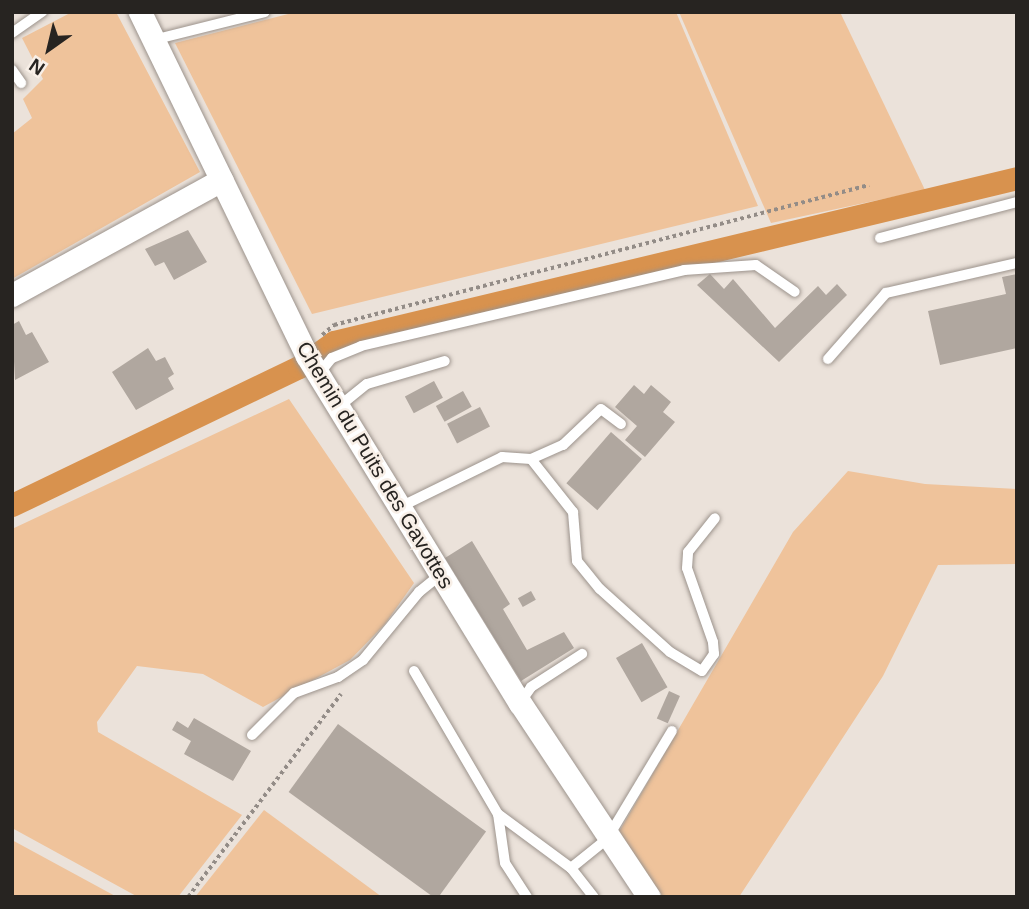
<!DOCTYPE html>
<style>
body{margin:0}
#map{position:relative;width:1029px;height:909px;overflow:hidden;background:#ebe2da;font-family:Arial,sans-serif}
div>[style]{position:absolute}
.green>*{inset:0;background:#efc39b}
.canal>*{height:23px;margin:-11.5px;padding:0 11.5px;transform-origin:11.5px;border-radius:11.5px;background:#d8924e}
.building>*{inset:0;background:#b0a79f;transform-origin:0 0}
.path>*{height:3.5px;margin-top:-1.75px;transform-origin:0;background:repeating-linear-gradient(90deg,#938c87 0 3.5px,transparent 0 7px)}
.roads{filter:drop-shadow(0 0 2px #9c938c) drop-shadow(0 0 2px #9c938c)}
.lane>*{height:10px;margin:-5px;padding:0 5px;transform-origin:5px;border-radius:5px;background:#fff}
.street>*{height:23px;margin:-11.5px;padding:0 11.5px;transform-origin:11.5px;border-radius:11.5px;background:#fff}
span{translate:-50% -50%;white-space:nowrap;text-align:center;line-height:1.15;-webkit-text-stroke:5px #f8efe7;paint-order:stroke}
.street-label{font-size:21px;color:#272421}
.frame{position:absolute;inset:0;border:14px solid #272421;pointer-events:none}
.north{position:absolute;left:14px;top:14px;width:70px;height:70px;-webkit-text-stroke:5px #f8efe7;paint-order:stroke;rotate:214deg;font-size:19px;font-weight:700;line-height:28px;text-align:center;color:#272421}
.north::after{content:'';display:block;margin:auto;width:24px;height:32px;background:#272421;clip-path:polygon(50% 0,100% 100%,50% 72%,0 100%)}
</style>
<div id="map">
<div class="green">
<i style="clip-path:polygon(72px 12px,116px 12px,200px 172px,12px 279px,12px 134px,32px 118px,23px 99px,43px 79px,22px 38px)"></i>
<i style="clip-path:polygon(296px 12px,676px 12px,758px 206px,312px 314px,175px 43px)"></i>
<i style="clip-path:polygon(679px 12px,840px 12px,925px 190px,771px 223px)"></i>
<i style="clip-path:polygon(289px 399px,414px 583px,385px 624px,350px 660px,263px 707px,203px 674px,137px 666px,97px 722px,98px 732px,242px 815px,178px 897px,138px 897px,12px 828px,12px 529px)"></i>
<i style="clip-path:polygon(848px 471px,925px 484px,1017px 489px,1017px 564px,938px 565px,883px 676px,739px 897px,661px 897px,616px 837px,793px 532px)"></i>
<i style="clip-path:polygon(264px 810px,382px 897px,195px 897px)"></i>
<i style="clip-path:polygon(12px 840px,117px 897px,12px 897px)"></i>
</div>
<div class="canal">
<i style="left:12px;top:505px;width:318px;rotate:-25.7deg"></i>
<i style="left:299px;top:367px;width:43px;rotate:-35.5deg"></i>
<i style="left:334px;top:342px;width:702px;rotate:-13.5deg"></i>
</div>
<div class="building">
<i style="clip-path:polygon(188px 230px,207px 262px,174px 280px,164px 262px,155px 266px,145px 249px)"></i>
<i style="clip-path:polygon(710px 274px,724px 289px,733px 279px,775px 328px,818px 286px,826px 295px,837px 284px,847px 295px,779px 362px,697px 285px)"></i>
<i style="clip-path:polygon(1017px 274px,1017px 348px,940px 365px,928px 311px,1006px 294px,1002px 277px)"></i>
<i style="clip-path:polygon(19px 321px,26px 335px,32px 332px,49px 362px,15px 380px,12px 325px)"></i>
<i style="clip-path:polygon(148px 348px,156px 361px,165px 357px,174px 374px,168px 378px,174px 389px,136px 410px,112px 372px)"></i>
<i style="left:434px;top:381px;width:19px;height:33px;rotate:62deg"></i>
<i style="clip-path:polygon(634px 385px,644px 394px,651px 385px,671px 402px,663px 412px,675px 422px,645px 457px,625px 440px,637px 426px,615px 407px)"></i>
<i style="left:463px;top:391px;width:18px;height:31px;rotate:61deg"></i>
<i style="left:480px;top:407px;width:22px;height:37px;rotate:63deg"></i>
<i style="left:611px;top:432px;width:41px;height:68px;rotate:41deg"></i>
<i style="clip-path:polygon(472px 541px,510px 604px,503px 609px,527px 650px,564px 632px,574px 648px,521px 681px,445px 558px)"></i>
<i style="left:531px;top:591px;width:10px;height:15px;rotate:61deg"></i>
<i style="left:642px;top:643px;width:51px;height:30px;rotate:60deg"></i>
<i style="left:669px;top:691px;width:12px;height:30px;rotate:24deg"></i>
<i style="clip-path:polygon(194px 718px,251px 751px,233px 781px,184px 754px,191px 741px,172px 730px,177px 721px,188px 728px)"></i>
<i style="left:338px;top:724px;width:183px;height:84px;rotate:36deg"></i>
</div>
<div class="path">
<i style="left:322px;top:335px;width:16px;rotate:-40deg"></i>
<i style="left:334px;top:325px;width:553px;rotate:-14.66deg"></i>
<i style="left:188px;top:897px;width:254px;rotate:-53deg"></i>
</div>
<div class="roads">
<div class="lane">
<i style="left:12px;top:33px;width:37px;rotate:-35deg"></i>
<i style="left:153px;top:40px;width:115px;rotate:-14deg"></i>
<i style="left:12px;top:70px;width:16px;rotate:55deg"></i>
<i style="left:880px;top:238px;width:142px;rotate:-14.7deg"></i>
<i style="left:828px;top:359px;width:88px;rotate:-48.7deg"></i>
<i style="left:886px;top:293px;width:134px;rotate:-12.9deg"></i>
<i style="left:318px;top:375px;width:22px;rotate:-51deg"></i>
<i style="left:332px;top:358px;width:31px;rotate:-22deg"></i>
<i style="left:361px;top:346px;width:332px;rotate:-13.2deg"></i>
<i style="left:684px;top:270px;width:72px;rotate:-4deg"></i>
<i style="left:756px;top:265px;width:47px;rotate:34.7deg"></i>
<i style="left:337px;top:408px;width:38px;rotate:-39deg"></i>
<i style="left:367px;top:384px;width:81px;rotate:-16.4deg"></i>
<i style="left:531px;top:459px;width:35px;rotate:-24deg"></i>
<i style="left:563px;top:445px;width:52px;rotate:-43.5deg"></i>
<i style="left:601px;top:409px;width:25px;rotate:37deg"></i>
<i style="left:398px;top:508px;width:116px;rotate:-26.1deg"></i>
<i style="left:502px;top:457px;width:29px;rotate:4deg"></i>
<i style="left:531px;top:459px;width:68px;rotate:51.6deg"></i>
<i style="left:573px;top:512px;width:49px;rotate:85.3deg"></i>
<i style="left:577px;top:561px;width:36px;rotate:51deg"></i>
<i style="left:600px;top:589px;width:94px;rotate:42deg"></i>
<i style="left:670px;top:652px;width:37px;rotate:31deg"></i>
<i style="left:702px;top:671px;width:21px;rotate:-55deg"></i>
<i style="left:714px;top:654px;width:12px;rotate:-95deg"></i>
<i style="left:713px;top:642px;width:78px;rotate:-109.4deg"></i>
<i style="left:687px;top:568px;width:16px;rotate:-86deg"></i>
<i style="left:688px;top:552px;width:43px;rotate:-51.5deg"></i>
<i style="left:414px;top:671px;width:166px;rotate:59.6deg"></i>
<i style="left:520px;top:703px;width:19px;rotate:-55deg"></i>
<i style="left:531px;top:687px;width:61px;rotate:-32.9deg"></i>
<i style="left:252px;top:735px;width:59px;rotate:-45deg"></i>
<i style="left:294px;top:693px;width:47px;rotate:-20deg"></i>
<i style="left:338px;top:677px;width:30px;rotate:-34deg"></i>
<i style="left:363px;top:660px;width:88px;rotate:-50.5deg"></i>
<i style="left:419px;top:592px;width:27px;rotate:-39deg"></i>
<i style="left:571px;top:868px;width:37px;rotate:52deg"></i>
<i style="left:527px;top:897px;width:40px;rotate:-122.9deg"></i>
<i style="left:505px;top:863px;width:49px;rotate:-98.1deg"></i>
<i style="left:498px;top:814px;width:91px;rotate:36.5deg"></i>
<i style="left:571px;top:868px;width:46px;rotate:-38.9deg"></i>
<i style="left:607px;top:839px;width:126px;rotate:-59deg"></i>
</div>
<div class="street">
<i style="left:140px;top:12px;width:382px;rotate:64.1deg"></i>
<i style="left:307px;top:356px;width:407px;rotate:58.5deg"></i>
<i style="left:520px;top:703px;width:233px;rotate:56.4deg"></i>
<i style="left:12px;top:295px;width:239px;rotate:-28.8deg"></i>
</div>
</div>
<div class="street-label">
<span style="left:375px;top:465px;rotate:59deg">Chemin du Puits des Gavottes</span>
</div>
<div class="frame"></div>
<div class="north">N</div>
</div>
